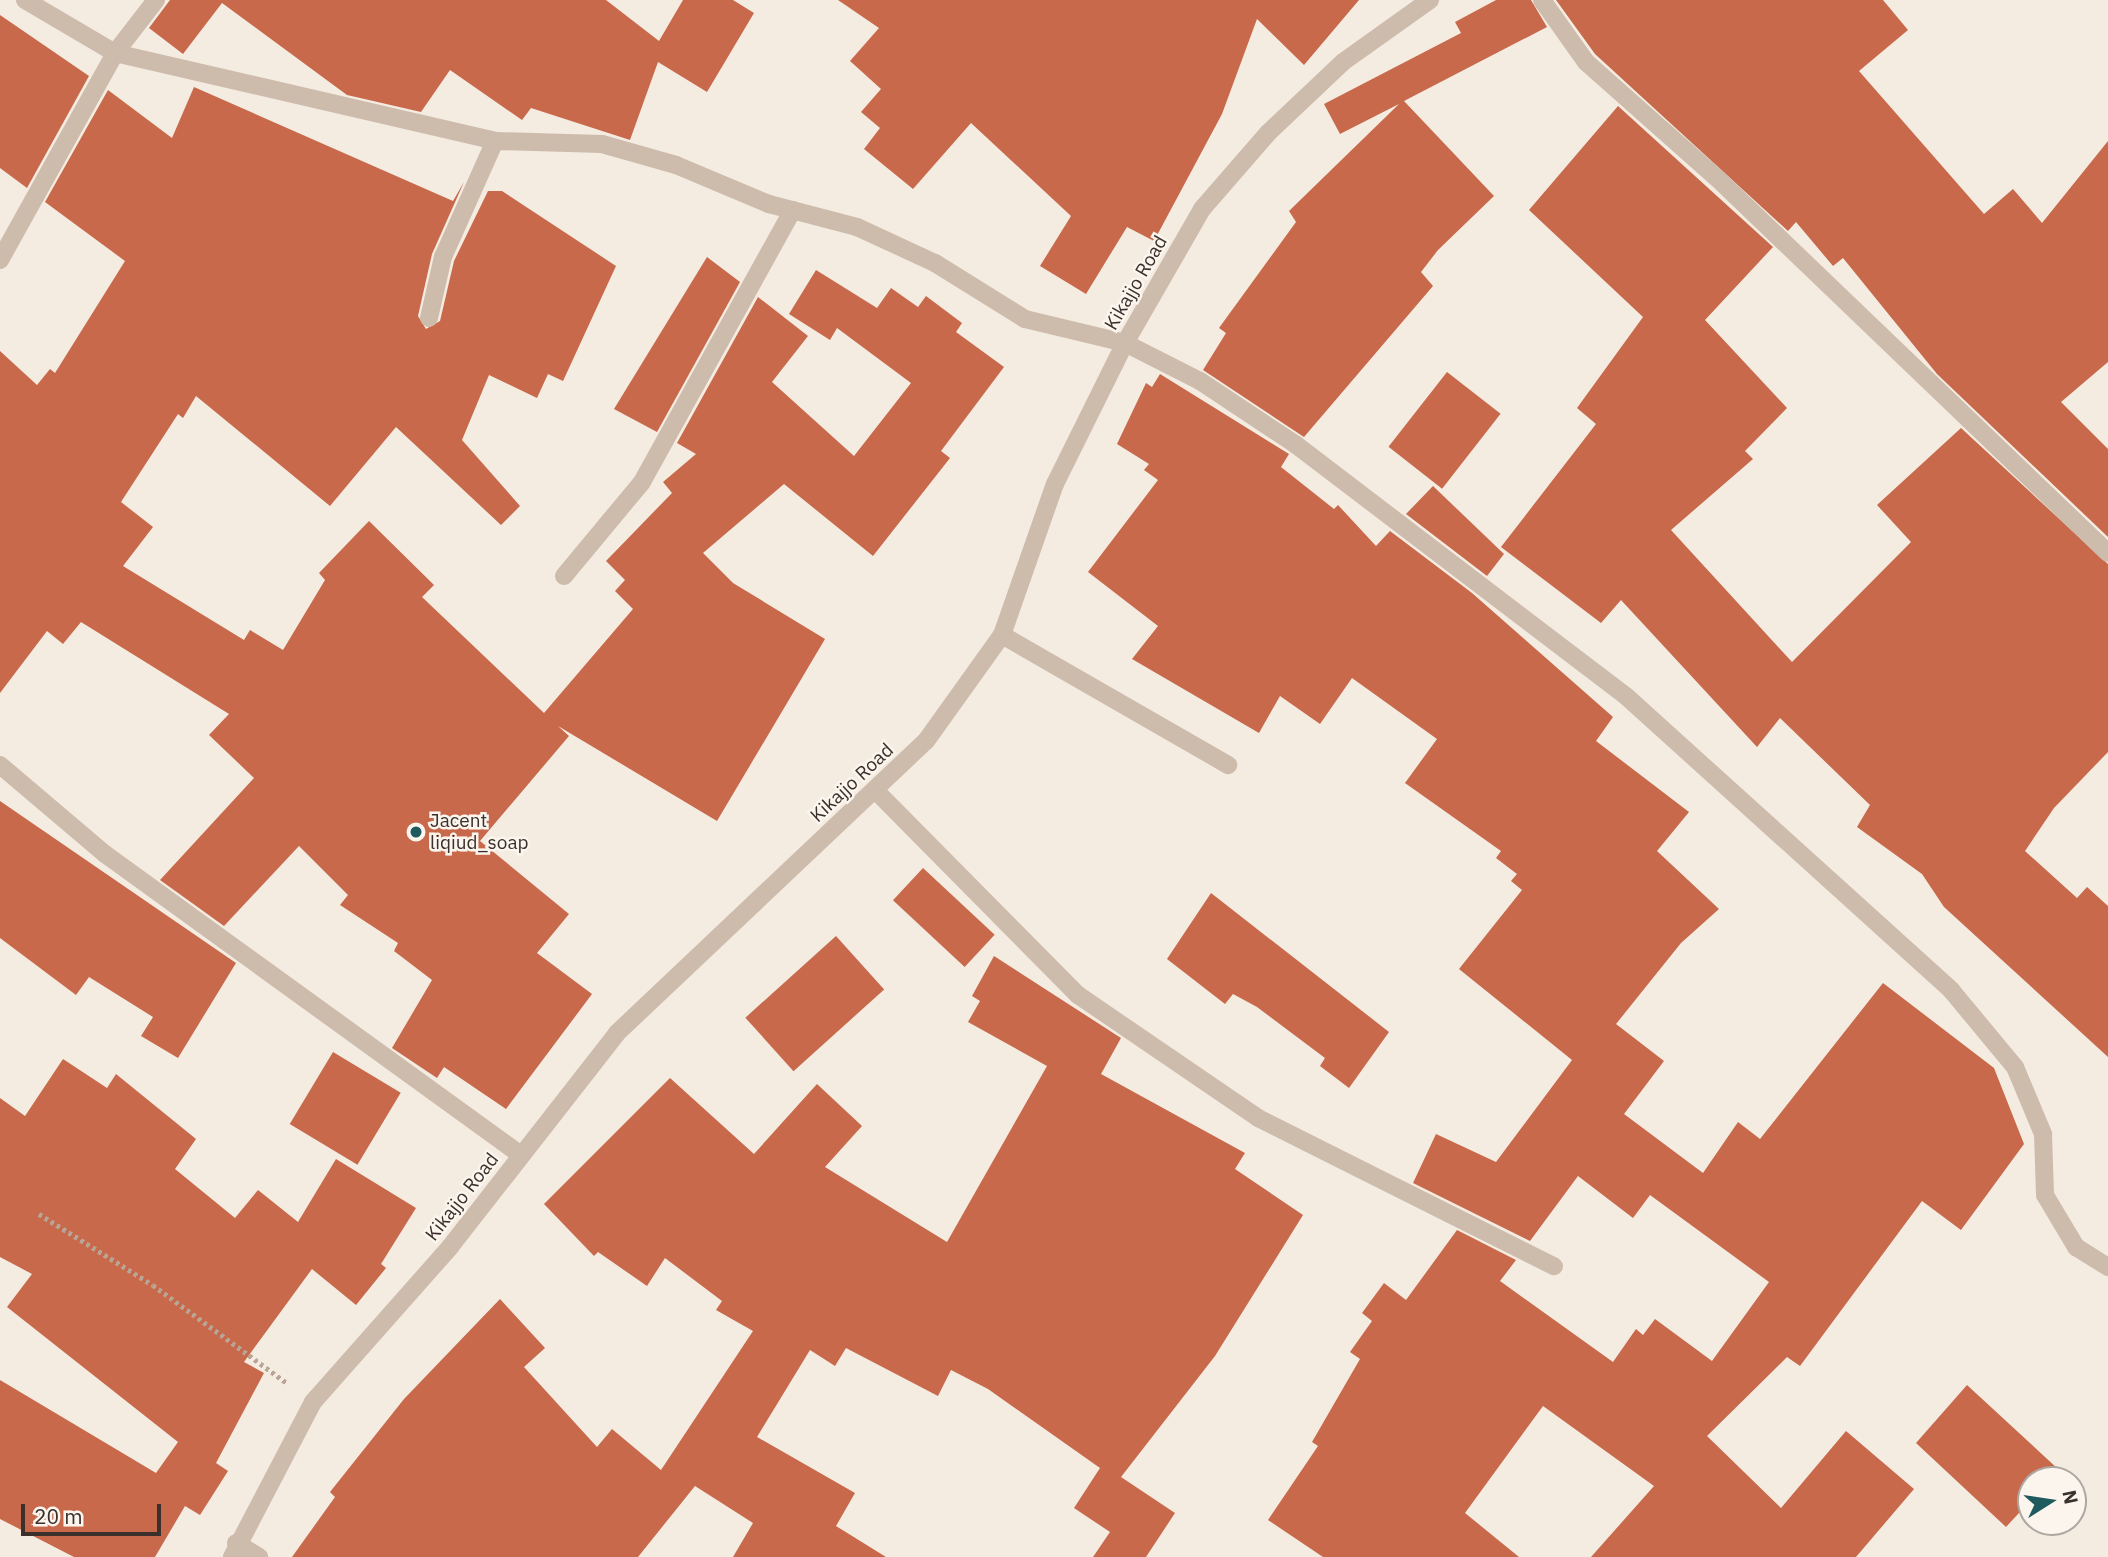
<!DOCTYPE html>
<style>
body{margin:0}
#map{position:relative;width:2108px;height:1557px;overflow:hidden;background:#f4ebe1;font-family:"IBM Plex Sans",sans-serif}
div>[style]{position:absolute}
.building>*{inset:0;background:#c8694b;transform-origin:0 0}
.path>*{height:4.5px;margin-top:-2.25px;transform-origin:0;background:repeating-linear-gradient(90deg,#b9a596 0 3.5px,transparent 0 7px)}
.lane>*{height:18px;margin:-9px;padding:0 9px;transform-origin:9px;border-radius:9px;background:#cdbbac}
.street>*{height:18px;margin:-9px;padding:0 9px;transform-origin:9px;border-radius:9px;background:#cdbbac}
.dots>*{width:19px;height:19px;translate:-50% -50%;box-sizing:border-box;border:4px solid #fbf5ee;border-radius:50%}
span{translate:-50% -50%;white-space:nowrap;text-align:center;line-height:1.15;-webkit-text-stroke:5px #fbf5ee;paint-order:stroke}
.street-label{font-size:19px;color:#3b302b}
.poi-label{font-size:19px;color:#3b302b}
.left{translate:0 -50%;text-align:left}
.north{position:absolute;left:2017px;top:1466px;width:70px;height:70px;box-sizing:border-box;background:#fbf5ee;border:2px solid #aea6a0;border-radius:50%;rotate:78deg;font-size:19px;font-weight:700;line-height:28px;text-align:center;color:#3b302b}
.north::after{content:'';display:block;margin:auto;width:24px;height:32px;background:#1f5a5e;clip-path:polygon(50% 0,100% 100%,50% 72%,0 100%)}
.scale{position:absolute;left:21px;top:1504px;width:140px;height:32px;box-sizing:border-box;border:4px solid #3b302b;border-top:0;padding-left:9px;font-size:21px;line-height:24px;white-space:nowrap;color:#3b302b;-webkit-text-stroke:5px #fbf5ee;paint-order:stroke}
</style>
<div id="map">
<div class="building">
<i style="clip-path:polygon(170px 0,606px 0,659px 41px,683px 0,733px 0,754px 13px,707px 92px,658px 62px,630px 140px,531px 108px,522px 120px,450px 70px,421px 112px,347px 95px,222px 3px,183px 54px,149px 28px)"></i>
<i style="clip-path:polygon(838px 0,1359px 0,1304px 65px,1257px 19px,1222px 114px,1154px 241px,1127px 227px,1086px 294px,1040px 266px,1071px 216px,971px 123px,913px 189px,864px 149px,880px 128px,861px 112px,881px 89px,850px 61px,879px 28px)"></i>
<i style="clip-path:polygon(1496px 0,1531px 0,1547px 27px,1404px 101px,1494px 196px,1438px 250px,1421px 272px,1433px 286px,1304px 437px,1203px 370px,1226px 333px,1219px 328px,1296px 222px,1289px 211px,1399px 104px,1340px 134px,1324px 104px,1461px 33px,1455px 22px)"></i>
<i style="clip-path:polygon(1556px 0,1883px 0,1908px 30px,1859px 71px,1984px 214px,2013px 189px,2042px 223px,2108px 141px,2108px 362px,2061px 402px,2108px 449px,2108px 537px,1937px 374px,1843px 258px,1833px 266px,1796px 222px,1788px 231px,1595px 54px)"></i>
<i style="clip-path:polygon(0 15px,89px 76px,27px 188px,0 168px)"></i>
<i style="clip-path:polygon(194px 87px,453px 201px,464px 182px,432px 254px,418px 316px,426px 329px,440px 321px,454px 261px,488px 191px,502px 191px,616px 266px,563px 381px,548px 374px,537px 398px,489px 375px,462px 440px,520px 506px,501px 525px,396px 427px,330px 506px,196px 396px,183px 418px,178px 414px,121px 502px,153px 527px,123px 566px,244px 640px,250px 630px,283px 650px,325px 580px,319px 573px,369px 521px,434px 585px,422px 597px,544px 713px,633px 609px,615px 591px,625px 580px,606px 561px,672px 493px,663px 482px,696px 454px,677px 443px,758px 297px,808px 336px,772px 382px,854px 456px,911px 383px,837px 328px,830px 340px,789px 314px,816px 270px,877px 308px,891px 288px,918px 307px,926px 296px,962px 323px,956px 332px,1004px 367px,941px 451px,950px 458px,873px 556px,784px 484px,703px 553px,733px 583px,825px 639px,717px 821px,558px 726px,569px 736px,480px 841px,569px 914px,537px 953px,592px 994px,506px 1109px,444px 1067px,437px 1078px,392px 1048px,432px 980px,394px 951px,398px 943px,340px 905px,348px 895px,299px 846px,224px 926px,160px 880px,254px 778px,209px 735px,229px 714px,81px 622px,63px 644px,47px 631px,0 693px,0 351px,37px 385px,50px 369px,55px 373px,125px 261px,45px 202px,108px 90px,172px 138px)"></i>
<i style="clip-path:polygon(1618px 106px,1773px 247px,1705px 320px,1787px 408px,1745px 451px,1753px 459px,1671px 530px,1792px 662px,1911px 542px,1877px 505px,1961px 428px,2108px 564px,2108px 752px,2054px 808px,2025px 851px,2077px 898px,2087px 887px,2108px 906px,2108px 1057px,1944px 907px,1922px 874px,1857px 827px,1870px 805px,1780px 718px,1757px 747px,1621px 600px,1601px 623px,1501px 547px,1596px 424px,1577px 408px,1643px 317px,1529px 210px)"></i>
<i style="clip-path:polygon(707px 257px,740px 282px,657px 432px,614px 409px)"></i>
<i style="left:1447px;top:372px;width:68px;height:95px;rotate:38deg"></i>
<i style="clip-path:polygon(1160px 374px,1289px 454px,1281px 467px,1334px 509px,1338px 505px,1376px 546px,1390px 531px,1472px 593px,1613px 717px,1596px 741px,1689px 812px,1657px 851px,1719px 909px,1681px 943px,1616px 1024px,1664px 1061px,1624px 1114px,1703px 1173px,1738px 1122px,1760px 1139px,1883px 983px,1994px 1068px,2024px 1144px,1961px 1230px,1922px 1201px,1800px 1366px,1787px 1357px,1707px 1436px,1781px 1508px,1846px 1431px,1914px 1489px,1856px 1557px,1591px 1557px,1654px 1486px,1543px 1406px,1465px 1513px,1519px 1557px,1323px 1557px,1268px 1520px,1318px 1446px,1312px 1442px,1360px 1359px,1350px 1352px,1372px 1321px,1362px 1313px,1384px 1283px,1406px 1300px,1457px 1230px,1516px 1260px,1500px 1281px,1613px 1362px,1636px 1329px,1643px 1335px,1655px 1319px,1712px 1361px,1769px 1282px,1650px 1195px,1633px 1218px,1578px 1176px,1530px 1241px,1413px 1183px,1436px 1134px,1496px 1162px,1572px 1060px,1459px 969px,1522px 890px,1511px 881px,1517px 874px,1496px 858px,1501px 851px,1405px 783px,1437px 739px,1352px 678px,1320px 724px,1280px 696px,1259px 733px,1132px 659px,1158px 626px,1088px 572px,1158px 480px,1144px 470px,1149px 464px,1117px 444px,1146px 383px,1152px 387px)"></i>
<i style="clip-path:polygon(1433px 486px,1504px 554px,1487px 576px,1406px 514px)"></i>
<i style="clip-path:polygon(0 801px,236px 963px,178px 1058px,141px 1036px,153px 1017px,89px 977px,76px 995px,0 938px)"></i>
<i style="left:923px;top:868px;width:98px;height:44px;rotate:43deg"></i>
<i style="clip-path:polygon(1211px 893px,1389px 1032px,1349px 1088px,1320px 1066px,1325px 1058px,1257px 1007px,1233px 994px,1225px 1004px,1167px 959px)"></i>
<i style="left:836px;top:936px;width:72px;height:122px;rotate:48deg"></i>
<i style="clip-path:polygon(994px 956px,1121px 1038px,1101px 1074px,1245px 1153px,1235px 1169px,1303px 1215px,1215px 1356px,1121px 1477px,1175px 1513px,1146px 1557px,1093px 1557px,1110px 1532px,1074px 1508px,1100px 1468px,988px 1389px,951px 1370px,938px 1396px,846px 1348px,835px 1366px,810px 1350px,757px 1437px,855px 1493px,836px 1526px,886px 1557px,733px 1557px,753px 1523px,695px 1486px,638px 1557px,292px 1557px,335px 1497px,330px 1492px,404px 1399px,500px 1299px,545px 1348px,524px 1367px,597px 1447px,612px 1429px,661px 1470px,753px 1331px,716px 1310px,722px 1301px,665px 1258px,647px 1286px,598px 1252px,594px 1256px,544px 1204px,670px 1078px,754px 1154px,817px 1084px,862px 1126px,825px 1167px,947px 1242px,1047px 1066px,968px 1022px,980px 1001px,972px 996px)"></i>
<i style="left:333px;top:1052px;width:79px;height:84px;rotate:31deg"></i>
<i style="clip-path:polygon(63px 1059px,107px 1088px,116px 1074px,196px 1139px,175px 1169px,235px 1218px,258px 1190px,298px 1222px,336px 1159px,416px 1208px,381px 1264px,386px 1268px,356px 1305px,312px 1269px,244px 1362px,264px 1373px,216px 1463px,228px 1471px,200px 1515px,185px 1506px,155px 1557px,74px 1557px,0 1519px,0 1380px,156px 1473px,178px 1442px,7px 1307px,32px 1274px,0 1257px,0 1098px,25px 1116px)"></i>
<i style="clip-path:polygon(1967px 1385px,2058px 1469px,2049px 1480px,2031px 1480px,2031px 1500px,2006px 1527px,1916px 1443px)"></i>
</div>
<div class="path">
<i style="left:39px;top:1214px;width:134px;rotate:31.9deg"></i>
<i style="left:153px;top:1285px;width:166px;rotate:36.2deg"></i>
</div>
<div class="lane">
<i style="left:429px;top:318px;width:63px;rotate:-77.1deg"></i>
<i style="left:443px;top:257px;width:127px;rotate:-65.9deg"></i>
<i style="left:1002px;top:635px;width:261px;rotate:29.9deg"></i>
</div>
<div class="street">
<i style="left:25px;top:0;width:104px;rotate:30.5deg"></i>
<i style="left:115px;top:53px;width:390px;rotate:13deg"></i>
<i style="left:495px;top:141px;width:107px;rotate:1.6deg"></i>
<i style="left:602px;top:144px;width:77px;rotate:15.8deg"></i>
<i style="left:676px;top:165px;width:101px;rotate:22.8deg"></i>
<i style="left:769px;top:204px;width:91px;rotate:14.6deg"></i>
<i style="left:857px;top:227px;width:86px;rotate:24.8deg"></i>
<i style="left:935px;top:263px;width:106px;rotate:31.9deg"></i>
<i style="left:1025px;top:319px;width:103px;rotate:13.5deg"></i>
<i style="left:1125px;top:343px;width:84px;rotate:26.9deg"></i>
<i style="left:1200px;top:381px;width:114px;rotate:33.6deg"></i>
<i style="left:1295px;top:444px;width:417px;rotate:37.3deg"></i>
<i style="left:1627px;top:697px;width:437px;rotate:42.1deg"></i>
<i style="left:1951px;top:990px;width:100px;rotate:50.3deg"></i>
<i style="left:2015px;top:1067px;width:73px;rotate:67.3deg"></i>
<i style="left:2043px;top:1134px;width:61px;rotate:88.1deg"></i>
<i style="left:2045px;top:1195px;width:61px;rotate:59.2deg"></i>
<i style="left:2076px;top:1247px;width:38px;rotate:32deg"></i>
<i style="left:1542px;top:0;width:76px;rotate:54.6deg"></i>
<i style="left:1586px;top:62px;width:176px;rotate:41.6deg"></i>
<i style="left:1718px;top:179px;width:540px;rotate:43.8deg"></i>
<i style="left:0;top:260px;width:237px;rotate:-60.9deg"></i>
<i style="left:115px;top:53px;width:67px;rotate:-52.3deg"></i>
<i style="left:564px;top:576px;width:122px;rotate:-50.3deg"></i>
<i style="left:642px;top:482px;width:311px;rotate:-61deg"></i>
<i style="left:0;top:765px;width:138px;rotate:40.3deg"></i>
<i style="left:105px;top:854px;width:513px;rotate:35.89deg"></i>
<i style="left:875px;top:790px;width:289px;rotate:45.3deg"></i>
<i style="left:1078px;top:995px;width:218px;rotate:34.3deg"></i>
<i style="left:1258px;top:1118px;width:331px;rotate:26.6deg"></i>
<i style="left:236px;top:1543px;width:27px;rotate:31deg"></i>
<i style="left:232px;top:1557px;width:175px;rotate:-62.4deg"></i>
<i style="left:313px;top:1402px;width:207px;rotate:-48.5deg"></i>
<i style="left:450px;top:1247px;width:271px;rotate:-52deg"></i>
<i style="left:617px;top:1033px;width:425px;rotate:-43.4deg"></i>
<i style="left:926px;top:741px;width:130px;rotate:-54.4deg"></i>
<i style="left:1002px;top:635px;width:160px;rotate:-70.7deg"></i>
<i style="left:1055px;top:484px;width:157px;rotate:-63.6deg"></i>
<i style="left:1125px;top:343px;width:155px;rotate:-60.1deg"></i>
<i style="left:1202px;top:209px;width:101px;rotate:-49deg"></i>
<i style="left:1268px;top:133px;width:103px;rotate:-43.4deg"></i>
<i style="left:1343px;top:62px;width:107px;rotate:-35.5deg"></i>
</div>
<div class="dots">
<i style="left:416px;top:832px;background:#1f5a5e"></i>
</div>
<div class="street-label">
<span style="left:1136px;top:283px;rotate:-60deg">Kikajjo Road</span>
<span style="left:852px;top:783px;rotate:-43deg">Kikajjo Road</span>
<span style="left:462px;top:1197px;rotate:-52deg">Kikajjo Road</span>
</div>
<div class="poi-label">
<span class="left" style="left:430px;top:832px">Jacent<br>liqiud_soap</span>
</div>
<div class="north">N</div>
<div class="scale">20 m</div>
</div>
